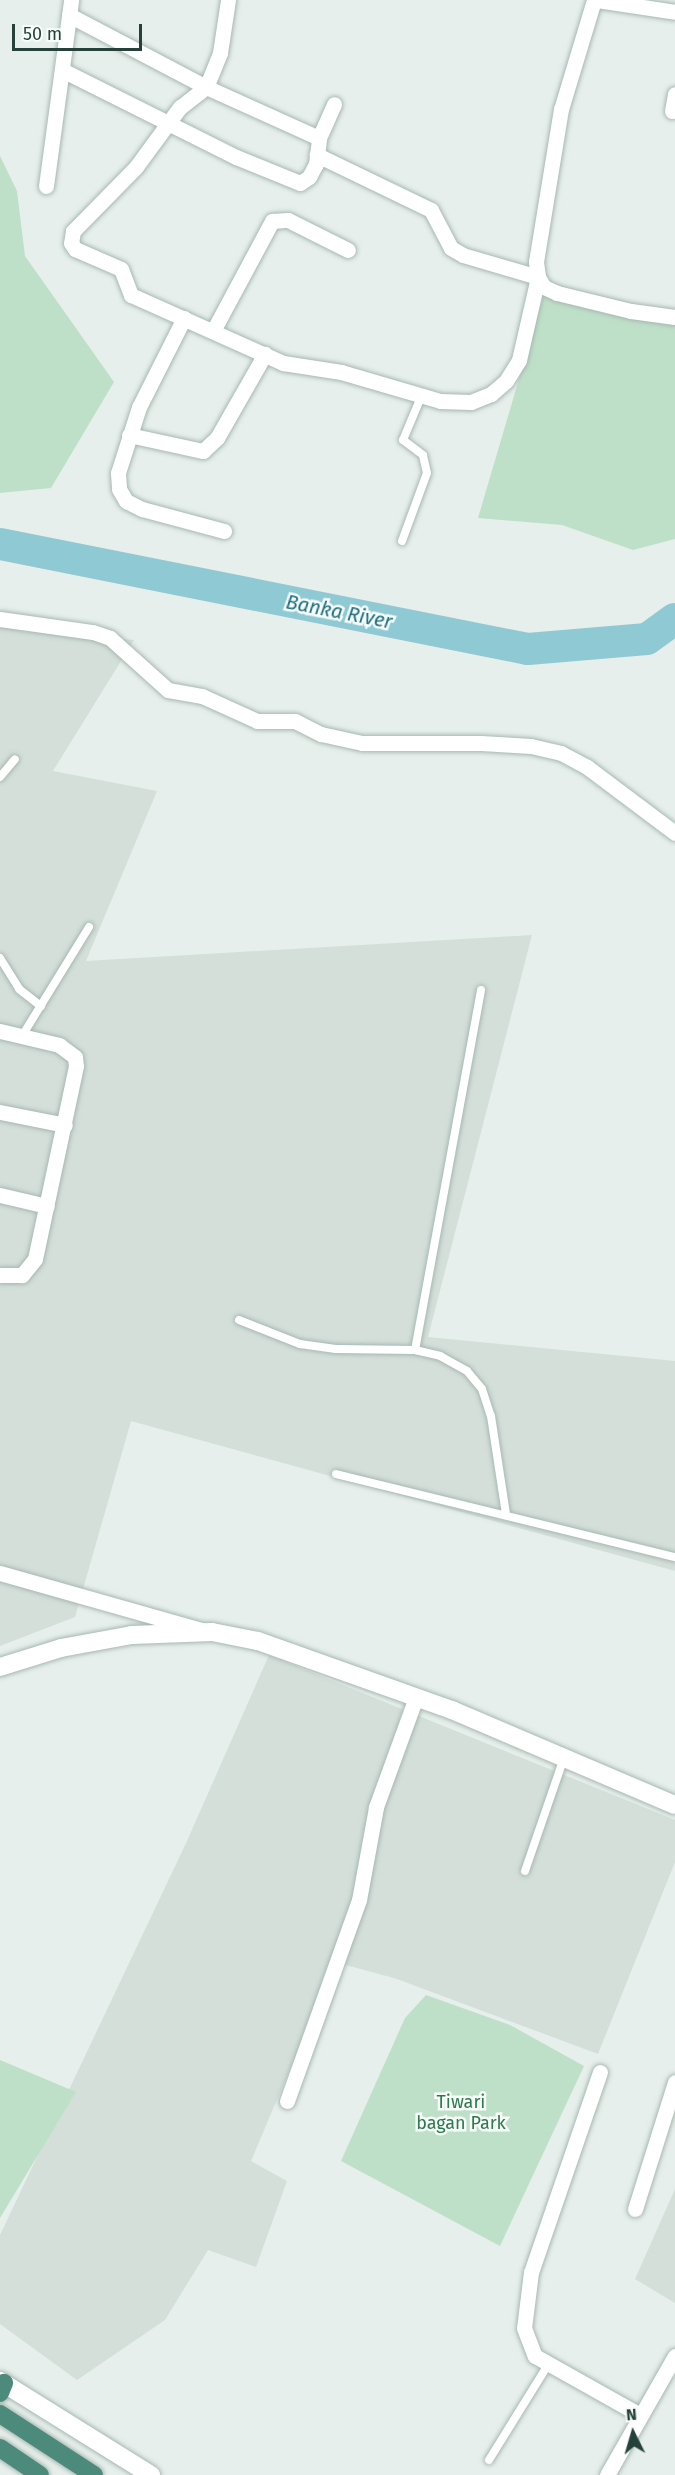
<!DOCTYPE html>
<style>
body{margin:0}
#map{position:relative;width:675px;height:2475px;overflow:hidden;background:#e6efeb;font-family:"Fira Sans",sans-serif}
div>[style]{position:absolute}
.built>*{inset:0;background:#d4dfda}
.green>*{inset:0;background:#bfe0c8}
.river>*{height:32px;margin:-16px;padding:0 16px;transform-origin:16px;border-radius:16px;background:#8ec9d4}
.roads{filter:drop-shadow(0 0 2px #a8b8b2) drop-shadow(0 0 2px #a8b8b2)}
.service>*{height:8px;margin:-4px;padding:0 4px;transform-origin:4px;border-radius:4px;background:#fff}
.minor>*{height:15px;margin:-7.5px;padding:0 7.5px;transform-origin:7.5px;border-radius:7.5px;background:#fff}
.tertiary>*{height:18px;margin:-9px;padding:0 9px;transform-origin:9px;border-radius:9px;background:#fff}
.secondary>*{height:18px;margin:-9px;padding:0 9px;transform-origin:9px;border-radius:9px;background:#fff}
.trunk>*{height:18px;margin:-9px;padding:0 9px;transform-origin:9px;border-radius:9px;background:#4c8a7c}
span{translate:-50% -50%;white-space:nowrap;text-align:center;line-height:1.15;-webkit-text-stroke:5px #f7fbf9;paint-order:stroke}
.park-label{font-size:18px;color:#2d7a4b}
.water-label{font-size:20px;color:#1c6f80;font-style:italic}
.north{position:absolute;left:603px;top:2403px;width:60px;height:60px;-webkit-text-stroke:4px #f7fbf9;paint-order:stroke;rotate:355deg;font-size:16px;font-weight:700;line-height:24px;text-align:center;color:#24423a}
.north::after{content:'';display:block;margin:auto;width:21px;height:27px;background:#24423a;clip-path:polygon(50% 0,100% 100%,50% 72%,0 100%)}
.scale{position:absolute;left:12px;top:24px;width:130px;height:27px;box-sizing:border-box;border:3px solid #24423a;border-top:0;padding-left:8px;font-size:18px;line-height:21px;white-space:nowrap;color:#24423a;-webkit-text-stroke:4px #f7fbf9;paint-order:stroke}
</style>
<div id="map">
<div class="built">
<i style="clip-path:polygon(0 615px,39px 632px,134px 640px,53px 771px,157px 791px,86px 961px,532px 935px,428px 1337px,675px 1361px,675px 1571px,131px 1421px,75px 1617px,0 1646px)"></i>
<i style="clip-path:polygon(269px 1655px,675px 1820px,675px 1862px,598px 2054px,397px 1979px,335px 1962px,251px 2161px,287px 2181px,256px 2267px,208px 2250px,165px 2320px,77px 2380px,0 2324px,0 2235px,187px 1841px)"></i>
<i style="clip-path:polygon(675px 2189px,675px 2303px,635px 2279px)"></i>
</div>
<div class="green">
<i style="clip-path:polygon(0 156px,17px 191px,25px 256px,114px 382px,51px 488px,0 493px)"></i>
<i style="clip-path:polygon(544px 294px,675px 315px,675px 539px,633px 550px,562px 525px,478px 518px)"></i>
<i style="clip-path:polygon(426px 1995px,510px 2025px,584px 2066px,500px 2246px,341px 2161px,405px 2018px)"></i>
<i style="clip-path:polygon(0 2060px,76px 2092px,0 2218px)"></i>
</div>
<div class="river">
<i style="left:0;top:544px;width:538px;rotate:11.25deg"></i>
<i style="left:528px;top:649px;width:119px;rotate:-4.8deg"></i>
<i style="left:647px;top:639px;width:34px;rotate:-36deg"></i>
</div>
<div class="roads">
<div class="service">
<i style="left:402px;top:541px;width:72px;rotate:-69.8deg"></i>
<i style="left:427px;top:473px;width:18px;rotate:-103deg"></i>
<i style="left:423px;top:455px;width:25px;rotate:-143deg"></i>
<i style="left:403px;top:440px;width:47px;rotate:-67.3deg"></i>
<i style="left:0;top:777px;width:23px;rotate:-50deg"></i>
<i style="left:0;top:958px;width:36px;rotate:58deg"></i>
<i style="left:19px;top:989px;width:28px;rotate:38deg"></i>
<i style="left:22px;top:1036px;width:128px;rotate:-58.4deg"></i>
<i style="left:239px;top:1320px;width:66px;rotate:21.5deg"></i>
<i style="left:300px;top:1344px;width:36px;rotate:8deg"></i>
<i style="left:336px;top:1349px;width:79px;rotate:0.7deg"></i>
<i style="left:415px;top:1350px;width:26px;rotate:13deg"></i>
<i style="left:440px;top:1356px;width:31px;rotate:29deg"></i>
<i style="left:467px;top:1371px;width:23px;rotate:50deg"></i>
<i style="left:482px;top:1389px;width:28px;rotate:72deg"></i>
<i style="left:491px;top:1416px;width:99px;rotate:81.3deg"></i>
<i style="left:415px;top:1350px;width:366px;rotate:-79.6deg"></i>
<i style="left:336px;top:1474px;width:349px;rotate:13.8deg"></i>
<i style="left:525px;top:1871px;width:120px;rotate:-71deg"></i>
<i style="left:489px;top:2460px;width:112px;rotate:-58.2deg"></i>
</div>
<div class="minor">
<i style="left:228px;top:0;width:54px;rotate:98.6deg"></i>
<i style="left:220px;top:53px;width:37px;rotate:112deg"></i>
<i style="left:206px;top:87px;width:33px;rotate:142deg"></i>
<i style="left:180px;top:107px;width:74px;rotate:126.3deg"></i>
<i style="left:136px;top:167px;width:90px;rotate:134.5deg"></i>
<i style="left:73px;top:231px;width:12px;rotate:99deg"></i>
<i style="left:71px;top:243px;width:7px;rotate:56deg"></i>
<i style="left:75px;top:249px;width:50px;rotate:23.5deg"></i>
<i style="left:121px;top:269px;width:28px;rotate:69deg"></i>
<i style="left:131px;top:295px;width:167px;rotate:24.1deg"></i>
<i style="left:283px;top:363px;width:59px;rotate:8.8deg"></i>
<i style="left:341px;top:372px;width:103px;rotate:16.3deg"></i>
<i style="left:440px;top:401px;width:31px;rotate:2deg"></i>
<i style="left:471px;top:402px;width:22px;rotate:-22deg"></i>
<i style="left:491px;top:394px;width:20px;rotate:-41deg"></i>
<i style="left:506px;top:381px;width:25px;rotate:-58deg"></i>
<i style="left:519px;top:360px;width:85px;rotate:-77.1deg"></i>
<i style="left:538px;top:277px;width:78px;rotate:-163.7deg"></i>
<i style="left:463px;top:255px;width:14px;rotate:-150deg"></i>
<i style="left:451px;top:248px;width:43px;rotate:-117.8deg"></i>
<i style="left:431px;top:210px;width:127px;rotate:-154.2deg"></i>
<i style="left:594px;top:0;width:114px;rotate:106.8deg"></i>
<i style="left:561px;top:109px;width:155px;rotate:99.3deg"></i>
<i style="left:536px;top:262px;width:15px;rotate:82deg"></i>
<i style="left:538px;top:277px;width:12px;rotate:59deg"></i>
<i style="left:544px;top:287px;width:14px;rotate:25deg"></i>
<i style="left:557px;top:293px;width:76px;rotate:13.7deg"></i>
<i style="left:631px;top:311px;width:44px;rotate:7.8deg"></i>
<i style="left:597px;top:0;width:79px;rotate:8.7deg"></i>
<i style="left:69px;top:15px;width:155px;rotate:27.7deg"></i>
<i style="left:206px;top:87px;width:124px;rotate:24.3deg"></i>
<i style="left:62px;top:70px;width:195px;rotate:26.6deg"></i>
<i style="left:236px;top:157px;width:69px;rotate:22.1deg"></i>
<i style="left:300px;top:183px;width:11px;rotate:-34deg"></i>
<i style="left:309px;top:177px;width:15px;rotate:-62deg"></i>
<i style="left:316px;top:164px;width:26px;rotate:-83deg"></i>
<i style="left:319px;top:138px;width:37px;rotate:-66deg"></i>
<i style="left:672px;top:111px;width:17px;rotate:-80deg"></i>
<i style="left:46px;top:186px;width:188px;rotate:-82.3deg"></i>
<i style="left:184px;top:318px;width:100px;rotate:116.8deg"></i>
<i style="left:139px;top:407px;width:69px;rotate:107.7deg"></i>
<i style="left:118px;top:473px;width:16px;rotate:86deg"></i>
<i style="left:119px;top:489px;width:14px;rotate:60deg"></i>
<i style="left:126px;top:501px;width:18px;rotate:27deg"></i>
<i style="left:142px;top:509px;width:85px;rotate:15deg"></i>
<i style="left:213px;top:331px;width:125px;rotate:-61.8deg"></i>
<i style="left:272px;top:221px;width:16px;rotate:-4deg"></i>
<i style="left:288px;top:220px;width:67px;rotate:26.6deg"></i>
<i style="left:129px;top:435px;width:76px;rotate:12.2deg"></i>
<i style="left:203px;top:451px;width:19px;rotate:-43deg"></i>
<i style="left:217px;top:438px;width:97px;rotate:-60.3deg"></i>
<i style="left:0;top:619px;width:94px;rotate:8deg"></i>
<i style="left:93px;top:632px;width:18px;rotate:19deg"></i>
<i style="left:110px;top:638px;width:78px;rotate:41.9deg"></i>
<i style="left:168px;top:690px;width:35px;rotate:10deg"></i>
<i style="left:202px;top:696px;width:60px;rotate:24.4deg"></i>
<i style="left:257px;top:721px;width:38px"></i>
<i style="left:295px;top:721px;width:29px;rotate:27deg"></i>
<i style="left:321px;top:734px;width:42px;rotate:12.4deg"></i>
<i style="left:362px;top:743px;width:119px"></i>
<i style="left:481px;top:743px;width:50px;rotate:3.4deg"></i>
<i style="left:531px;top:746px;width:31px;rotate:13deg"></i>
<i style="left:561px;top:753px;width:30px;rotate:28deg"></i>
<i style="left:587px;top:767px;width:110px;rotate:36.9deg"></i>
<i style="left:0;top:1031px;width:61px;rotate:13.3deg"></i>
<i style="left:59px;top:1045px;width:20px;rotate:37deg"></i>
<i style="left:75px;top:1057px;width:9px;rotate:84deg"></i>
<i style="left:76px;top:1066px;width:197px;rotate:102deg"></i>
<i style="left:35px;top:1259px;width:21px;rotate:129deg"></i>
<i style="left:22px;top:1275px;width:22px;rotate:180deg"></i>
<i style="left:0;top:1112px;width:66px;rotate:11.3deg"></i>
<i style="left:0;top:1195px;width:48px;rotate:13.2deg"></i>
<i style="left:0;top:1573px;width:210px;rotate:15.8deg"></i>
<i style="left:600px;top:2072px;width:212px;rotate:109deg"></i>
<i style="left:531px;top:2272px;width:56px;rotate:97.1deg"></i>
<i style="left:524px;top:2328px;width:30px;rotate:69deg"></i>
<i style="left:535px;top:2356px;width:120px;rotate:29.3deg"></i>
<i style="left:287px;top:2101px;width:214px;rotate:-70.3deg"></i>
<i style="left:359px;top:1900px;width:95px;rotate:-79.6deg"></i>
<i style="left:376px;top:1807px;width:117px;rotate:-70deg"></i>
<i style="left:635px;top:2209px;width:133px;rotate:-72.5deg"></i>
<i style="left:607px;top:2475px;width:137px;rotate:-60.3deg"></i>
</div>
<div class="tertiary">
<i style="left:0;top:1667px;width:64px;rotate:-17.3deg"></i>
<i style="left:61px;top:1648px;width:72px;rotate:-10.4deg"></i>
<i style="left:132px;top:1635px;width:80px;rotate:-2.1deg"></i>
<i style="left:212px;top:1632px;width:47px;rotate:11.1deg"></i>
<i style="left:258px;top:1641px;width:206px;rotate:19.6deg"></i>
<i style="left:452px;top:1710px;width:242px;rotate:23.1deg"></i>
</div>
<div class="secondary">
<i style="left:0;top:2381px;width:178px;rotate:31.9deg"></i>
</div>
<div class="trunk">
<i style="left:0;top:2393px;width:11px;rotate:-68deg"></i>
<i style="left:0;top:2414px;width:112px;rotate:33deg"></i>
<i style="left:0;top:2448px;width:48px;rotate:34deg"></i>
</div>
</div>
<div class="park-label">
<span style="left:461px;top:2113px">Tiwari<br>bagan Park</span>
</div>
<div class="water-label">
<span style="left:339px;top:612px;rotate:11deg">Banka River</span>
</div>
<div class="north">N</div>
<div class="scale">50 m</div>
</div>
